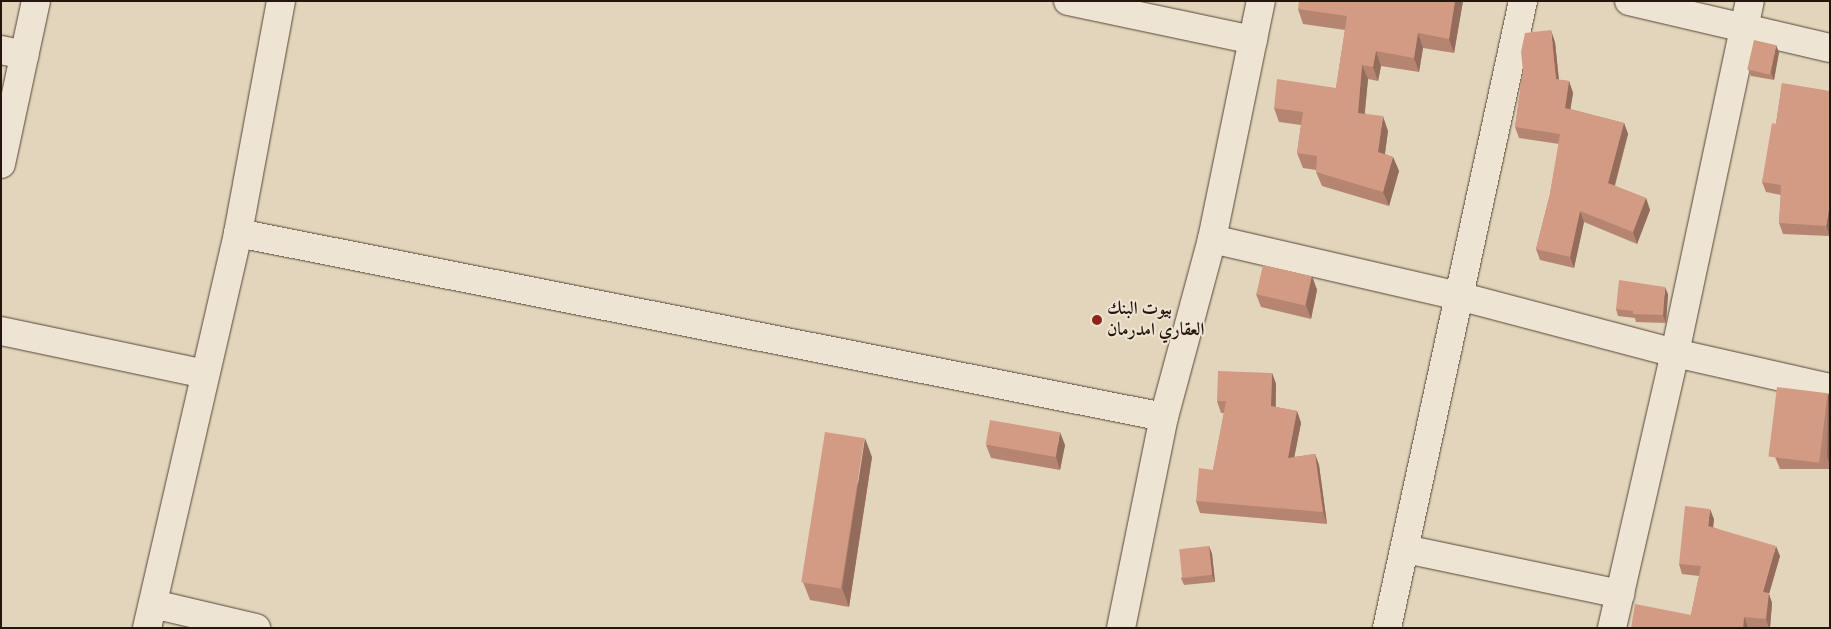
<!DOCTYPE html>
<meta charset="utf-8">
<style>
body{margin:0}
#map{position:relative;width:1831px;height:629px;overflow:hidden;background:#e3d5bb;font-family:"IM FELL French Canon",Amiri,serif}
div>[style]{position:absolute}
.roads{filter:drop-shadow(0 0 1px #544637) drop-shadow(0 0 1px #544637)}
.street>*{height:28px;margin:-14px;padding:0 14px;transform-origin:14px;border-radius:14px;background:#ede4d3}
.wall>*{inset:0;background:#b68572}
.shaded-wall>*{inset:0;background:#946c5c}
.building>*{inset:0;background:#d49b84;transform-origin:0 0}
.dots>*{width:14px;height:14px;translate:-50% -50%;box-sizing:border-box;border:2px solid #ede4d3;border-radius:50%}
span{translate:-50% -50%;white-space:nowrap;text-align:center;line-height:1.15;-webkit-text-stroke:4px #ede4d3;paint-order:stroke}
.poi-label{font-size:18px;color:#24160b;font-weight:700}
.left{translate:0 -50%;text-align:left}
.frame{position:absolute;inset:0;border:2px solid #24160b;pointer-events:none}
</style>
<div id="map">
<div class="roads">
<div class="street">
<i style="left:1068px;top:1px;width:189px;rotate:11.9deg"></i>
<i style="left:1629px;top:1px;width:206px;rotate:13.2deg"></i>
<i style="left:1px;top:50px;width:24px;rotate:12deg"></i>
<i style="left:1px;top:164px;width:167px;rotate:-77.9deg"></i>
<i style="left:238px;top:233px;width:944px;rotate:11.24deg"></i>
<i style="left:1212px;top:239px;width:253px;rotate:13deg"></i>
<i style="left:1459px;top:296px;width:223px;rotate:14.8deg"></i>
<i style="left:1675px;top:353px;width:159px;rotate:12.7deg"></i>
<i style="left:1px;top:331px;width:208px;rotate:11.9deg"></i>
<i style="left:1405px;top:549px;width:220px;rotate:11.8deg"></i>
<i style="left:153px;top:604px;width:106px;rotate:13.1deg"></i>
<i style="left:147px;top:628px;width:405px;rotate:-77deg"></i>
<i style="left:238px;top:233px;width:236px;rotate:-79.5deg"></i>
<i style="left:1121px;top:628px;width:215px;rotate:-78.5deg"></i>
<i style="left:1164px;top:417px;width:184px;rotate:-74.9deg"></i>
<i style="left:1212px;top:239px;width:243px;rotate:-78.4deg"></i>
<i style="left:1387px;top:628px;width:642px;rotate:-77.76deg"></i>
<i style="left:1612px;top:628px;width:282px;rotate:-77.1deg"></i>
<i style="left:1675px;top:353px;width:360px;rotate:-78deg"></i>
</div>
</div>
<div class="wall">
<i style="clip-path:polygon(1463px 1px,1454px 53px,1423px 48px,1419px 72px,1381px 66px,1378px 81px,1368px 79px,1365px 113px,1388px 131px,1385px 154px,1393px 157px,1399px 171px,1389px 206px,1322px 186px,1316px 172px,1316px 170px,1303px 168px,1297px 153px,1301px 125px,1279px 122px,1274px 108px,1336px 88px,1345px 30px,1303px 24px,1298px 9px)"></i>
<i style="clip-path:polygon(1555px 42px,1559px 80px,1569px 81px,1573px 93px,1570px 109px,1624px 123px,1628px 134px,1615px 186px,1646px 198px,1650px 210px,1637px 244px,1584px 222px,1574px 268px,1540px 260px,1536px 249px,1550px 194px,1559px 144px,1519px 138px,1515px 127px,1523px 71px)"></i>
<i style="clip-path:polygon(1779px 52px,1774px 80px,1751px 76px,1748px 69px)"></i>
<i style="clip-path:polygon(1782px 83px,1829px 236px,1783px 234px,1779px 223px,1781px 195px,1766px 192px,1762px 182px,1776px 124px)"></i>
<i style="clip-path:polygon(1312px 276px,1317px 290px,1311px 319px,1261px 307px,1256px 294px)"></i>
<i style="clip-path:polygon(1668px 294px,1666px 323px,1636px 322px,1635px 318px,1618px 316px,1616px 309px)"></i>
<i style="clip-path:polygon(1272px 373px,1276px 384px,1276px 407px,1297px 411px,1301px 423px,1294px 457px,1315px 454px,1319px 465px,1327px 524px,1200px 513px,1196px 501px,1213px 470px,1224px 413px,1221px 413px,1217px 401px)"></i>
<i style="clip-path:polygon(1828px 393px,1830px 398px,1830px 469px,1780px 469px,1775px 457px)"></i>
<i style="clip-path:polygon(986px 445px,1065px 445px,1060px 470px,991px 458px)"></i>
<i style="clip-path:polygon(872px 457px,849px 607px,810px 600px,803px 582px)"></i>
<i style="clip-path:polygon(1714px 519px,1713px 527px,1780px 556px,1769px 594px,1772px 603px,1770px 628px,1748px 627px,1691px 615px,1699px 576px,1682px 574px,1679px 564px)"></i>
<i style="clip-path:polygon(1209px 546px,1212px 554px,1215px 582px,1184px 585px,1181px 578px)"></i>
</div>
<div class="shaded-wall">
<i style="clip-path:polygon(1455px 1px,1463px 1px,1454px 53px,1449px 39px)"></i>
<i style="clip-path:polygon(1551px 30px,1555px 42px,1560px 91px,1556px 79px)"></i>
<i style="clip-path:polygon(1418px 33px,1423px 48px,1419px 72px,1414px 58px)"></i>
<i style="clip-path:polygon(1776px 45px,1779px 52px,1774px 80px,1771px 73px)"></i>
<i style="clip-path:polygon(1376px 51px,1381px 66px,1378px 81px,1373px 67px)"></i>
<i style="clip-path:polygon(1362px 65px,1368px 79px,1363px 127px,1358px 113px)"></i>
<i style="clip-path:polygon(1569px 81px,1573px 93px,1569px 119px,1565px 108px)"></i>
<i style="clip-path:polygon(1383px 116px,1388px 131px,1383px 167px,1378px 152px)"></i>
<i style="clip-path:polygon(1624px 123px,1628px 134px,1612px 195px,1608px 183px)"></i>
<i style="clip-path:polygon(1393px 157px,1399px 171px,1389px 206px,1383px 192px)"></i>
<i style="clip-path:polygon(1646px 198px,1650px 210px,1637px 244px,1633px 232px)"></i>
<i style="clip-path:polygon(1830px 202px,1830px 233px,1829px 236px,1826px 226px)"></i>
<i style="clip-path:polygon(1580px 211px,1584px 222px,1574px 268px,1570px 257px)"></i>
<i style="clip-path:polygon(1312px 276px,1317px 290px,1311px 319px,1306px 305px)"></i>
<i style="clip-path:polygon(1665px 287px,1668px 294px,1666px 323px,1663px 315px)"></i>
<i style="clip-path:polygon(1272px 373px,1276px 384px,1275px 418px,1271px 406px)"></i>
<i style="clip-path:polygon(1828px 393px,1830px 398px,1830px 465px,1827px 457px)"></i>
<i style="clip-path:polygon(1297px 411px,1301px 423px,1292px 469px,1288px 458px)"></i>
<i style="clip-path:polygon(1060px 432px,1065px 445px,1060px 470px,1056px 457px)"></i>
<i style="clip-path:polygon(865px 438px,872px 457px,849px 607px,842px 588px)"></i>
<i style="clip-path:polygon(1315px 454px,1319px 465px,1327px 524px,1323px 512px)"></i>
<i style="clip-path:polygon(1710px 509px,1714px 519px,1712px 536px,1708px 526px)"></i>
<i style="clip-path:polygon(1209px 546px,1212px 554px,1215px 582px,1212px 575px)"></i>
<i style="clip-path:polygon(1776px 546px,1780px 556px,1769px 594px,1772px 603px,1770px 628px,1769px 628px,1766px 619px,1763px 592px)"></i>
<i style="clip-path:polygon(1744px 617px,1748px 627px,1748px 628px,1743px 628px)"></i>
</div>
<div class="building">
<i style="clip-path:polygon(1299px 1px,1455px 1px,1449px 39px,1418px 33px,1414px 58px,1376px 51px,1373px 67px,1362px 65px,1358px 113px,1383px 116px,1378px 152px,1393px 157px,1383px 192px,1316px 172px,1317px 156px,1297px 153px,1303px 112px,1274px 108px,1277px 79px,1336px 88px,1347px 16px,1298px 9px)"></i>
<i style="clip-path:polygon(1551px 30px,1556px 79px,1569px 81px,1565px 108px,1624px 123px,1608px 183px,1646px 198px,1633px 232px,1580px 211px,1570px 257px,1536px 249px,1550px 194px,1560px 134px,1515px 127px,1523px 71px,1521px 52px,1525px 33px)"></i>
<i style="left:1754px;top:40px;width:23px;height:30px;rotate:13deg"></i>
<i style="clip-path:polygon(1782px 83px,1830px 91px,1830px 202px,1826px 226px,1779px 223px,1781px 185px,1762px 182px,1772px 123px,1776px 124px)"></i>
<i style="left:1263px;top:265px;width:50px;height:30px;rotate:13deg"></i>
<i style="clip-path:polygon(1619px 280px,1665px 287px,1663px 315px,1633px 314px,1633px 311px,1616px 309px)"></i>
<i style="clip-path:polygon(1218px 371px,1272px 373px,1271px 406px,1297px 411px,1288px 458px,1315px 454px,1323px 512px,1196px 501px,1199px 468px,1213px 470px,1226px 401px,1217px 401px)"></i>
<i style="left:1777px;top:387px;width:51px;height:70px;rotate:7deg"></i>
<i style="left:990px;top:420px;width:71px;height:25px;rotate:10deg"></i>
<i style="left:825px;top:432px;width:40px;height:152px;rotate:9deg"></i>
<i style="clip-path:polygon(1685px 506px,1710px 509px,1708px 526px,1776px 546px,1763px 592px,1769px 593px,1766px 619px,1744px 617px,1743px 628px,1631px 628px,1635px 604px,1691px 615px,1701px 566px,1679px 564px)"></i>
<i style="left:1209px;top:546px;width:29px;height:30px;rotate:84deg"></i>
</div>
<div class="dots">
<i style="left:1097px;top:320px;background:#8f2418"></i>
</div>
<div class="poi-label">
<span class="left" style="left:1107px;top:320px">بيوت البنك<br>العقاري امدرمان</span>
</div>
<div class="frame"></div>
</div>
